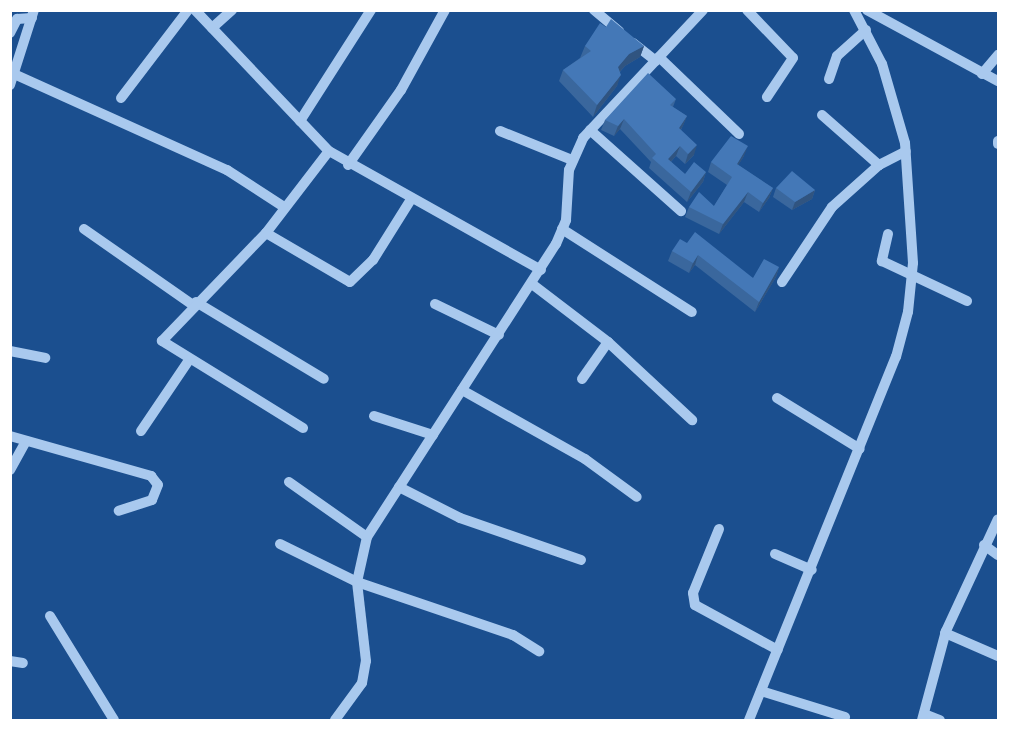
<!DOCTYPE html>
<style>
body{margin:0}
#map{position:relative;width:1009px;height:731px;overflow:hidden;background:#1b4f8f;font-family:Jost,sans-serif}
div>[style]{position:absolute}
.minor>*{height:10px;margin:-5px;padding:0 5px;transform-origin:5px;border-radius:5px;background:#a9c9ee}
.wall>*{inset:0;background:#3a679d}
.shaded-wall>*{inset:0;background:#305480}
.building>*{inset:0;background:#4478b7}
span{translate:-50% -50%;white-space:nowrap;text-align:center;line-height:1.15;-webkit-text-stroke:4.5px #1b4f8f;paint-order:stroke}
.frame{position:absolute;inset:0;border:12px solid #fff;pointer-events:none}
</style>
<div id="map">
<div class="minor">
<i style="left:195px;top:10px;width:195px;rotate:46.5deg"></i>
<i style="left:329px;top:151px;width:243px;rotate:29.3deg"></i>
<i style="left:594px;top:10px;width:33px;rotate:40deg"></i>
<i style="left:747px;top:10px;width:66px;rotate:46.2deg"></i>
<i style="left:793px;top:58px;width:47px;rotate:123.7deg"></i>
<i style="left:867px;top:10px;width:149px;rotate:28.5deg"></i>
<i style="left:212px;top:28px;width:27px;rotate:-42deg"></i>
<i style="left:10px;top:33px;width:16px;rotate:-63deg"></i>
<i style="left:17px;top:19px;width:15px;rotate:-4deg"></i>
<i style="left:633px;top:43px;width:29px;rotate:38deg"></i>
<i style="left:659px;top:57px;width:111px;rotate:43.9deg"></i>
<i style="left:14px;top:74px;width:234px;rotate:24.3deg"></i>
<i style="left:227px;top:170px;width:68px;rotate:33deg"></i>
<i style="left:982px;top:74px;width:25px;rotate:-50deg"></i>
<i style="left:829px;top:79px;width:24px;rotate:-71deg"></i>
<i style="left:837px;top:56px;width:39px;rotate:-42deg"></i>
<i style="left:10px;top:85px;width:79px;rotate:-72.3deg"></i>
<i style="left:121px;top:98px;width:111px;rotate:-52.7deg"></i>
<i style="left:822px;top:115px;width:76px;rotate:41.3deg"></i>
<i style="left:300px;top:121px;width:132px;rotate:-57.4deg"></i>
<i style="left:590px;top:130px;width:122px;rotate:41.7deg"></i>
<i style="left:500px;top:131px;width:78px;rotate:21.9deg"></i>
<i style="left:998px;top:144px;width:3px;rotate:-90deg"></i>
<i style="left:348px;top:165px;width:92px;rotate:-54.8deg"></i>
<i style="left:401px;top:90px;width:91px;rotate:-61.2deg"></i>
<i style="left:84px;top:229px;width:133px;rotate:34.9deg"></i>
<i style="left:562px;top:229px;width:154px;rotate:32.6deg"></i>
<i style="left:266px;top:233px;width:97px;rotate:30.3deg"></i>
<i style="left:350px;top:282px;width:32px;rotate:-44deg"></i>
<i style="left:373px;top:260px;width:70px;rotate:-57.9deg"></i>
<i style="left:888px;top:234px;width:28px;rotate:103deg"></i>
<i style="left:882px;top:261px;width:94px;rotate:25.2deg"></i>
<i style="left:782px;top:282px;width:90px;rotate:-56.3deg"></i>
<i style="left:832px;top:207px;width:63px;rotate:-41.8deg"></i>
<i style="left:879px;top:165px;width:30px;rotate:-27deg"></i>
<i style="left:532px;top:284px;width:96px;rotate:37.3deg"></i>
<i style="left:608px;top:342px;width:115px;rotate:42.9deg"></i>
<i style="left:196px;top:302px;width:149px;rotate:31deg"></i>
<i style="left:435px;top:304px;width:71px;rotate:25.8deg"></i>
<i style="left:10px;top:351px;width:36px;rotate:11deg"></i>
<i style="left:582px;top:379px;width:45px;rotate:-54.9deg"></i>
<i style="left:462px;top:390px;width:141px;rotate:29.3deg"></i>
<i style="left:585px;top:459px;width:64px;rotate:36.2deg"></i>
<i style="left:777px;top:398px;width:97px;rotate:31.6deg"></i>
<i style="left:374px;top:416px;width:62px;rotate:17.9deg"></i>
<i style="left:303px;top:428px;width:166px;rotate:-148.3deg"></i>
<i style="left:162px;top:341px;width:150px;rotate:-46.1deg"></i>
<i style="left:266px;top:233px;width:103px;rotate:-52.5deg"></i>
<i style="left:141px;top:431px;width:86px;rotate:-55.9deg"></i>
<i style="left:10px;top:436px;width:147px;rotate:15.8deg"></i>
<i style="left:151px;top:476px;width:11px;rotate:52deg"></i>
<i style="left:158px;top:485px;width:16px;rotate:112deg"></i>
<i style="left:152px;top:500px;width:35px;rotate:162deg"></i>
<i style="left:10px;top:470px;width:33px;rotate:-61deg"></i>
<i style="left:289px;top:482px;width:95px;rotate:35.2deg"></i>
<i style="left:399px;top:487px;width:68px;rotate:26.9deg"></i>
<i style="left:460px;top:518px;width:128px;rotate:19.1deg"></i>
<i style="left:719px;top:529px;width:69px;rotate:112.1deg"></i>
<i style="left:693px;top:593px;width:12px;rotate:81deg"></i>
<i style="left:695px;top:605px;width:94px;rotate:28.5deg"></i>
<i style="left:280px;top:544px;width:86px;rotate:26.3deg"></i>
<i style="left:357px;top:582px;width:165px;rotate:18.8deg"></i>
<i style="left:513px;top:635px;width:31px;rotate:32deg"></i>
<i style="left:984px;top:545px;width:17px;rotate:36deg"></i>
<i style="left:775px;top:554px;width:40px;rotate:23.4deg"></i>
<i style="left:50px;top:616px;width:122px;rotate:58.4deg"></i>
<i style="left:945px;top:633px;width:58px;rotate:23.5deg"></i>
<i style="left:10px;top:661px;width:13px;rotate:9deg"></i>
<i style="left:761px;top:691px;width:88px;rotate:17.2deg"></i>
<i style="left:924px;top:714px;width:17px;rotate:21deg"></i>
<i style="left:335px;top:720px;width:46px;rotate:-53.9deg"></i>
<i style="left:362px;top:683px;width:22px;rotate:-80deg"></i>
<i style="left:366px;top:661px;width:80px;rotate:-96.5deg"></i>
<i style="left:357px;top:582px;width:46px;rotate:-77.5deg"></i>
<i style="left:367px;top:537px;width:349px;rotate:-57.2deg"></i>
<i style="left:556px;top:244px;width:26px;rotate:-67deg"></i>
<i style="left:566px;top:220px;width:50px;rotate:-86.6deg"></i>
<i style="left:569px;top:170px;width:35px;rotate:-66deg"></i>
<i style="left:583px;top:138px;width:175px;rotate:-46.8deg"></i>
<i style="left:749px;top:720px;width:392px;rotate:-68deg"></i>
<i style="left:896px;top:357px;width:47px;rotate:-75.1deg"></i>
<i style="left:908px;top:312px;width:49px;rotate:-84.2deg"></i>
<i style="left:913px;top:263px;width:120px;rotate:-93.8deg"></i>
<i style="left:905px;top:143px;width:82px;rotate:-106.2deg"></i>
<i style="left:882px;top:64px;width:61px;rotate:-117.4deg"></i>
<i style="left:922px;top:720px;width:92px;rotate:-74.9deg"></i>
<i style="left:946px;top:631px;width:123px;rotate:-65.1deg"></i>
</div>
<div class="wall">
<i style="clip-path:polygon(606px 27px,644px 46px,640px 57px,625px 66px,620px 72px,617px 86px,593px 117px,559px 81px,563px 70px,580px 58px,585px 46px)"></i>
<i style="clip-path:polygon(676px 99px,673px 107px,687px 116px,681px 130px,694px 155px,685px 164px,676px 156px,671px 162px,685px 174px,706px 172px,703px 182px,687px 202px,649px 168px,651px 162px,620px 129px,614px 136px,601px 130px,605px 120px)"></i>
<i style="clip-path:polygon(744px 156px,738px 165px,773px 188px,769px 198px,759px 212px,744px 202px,719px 234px,685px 217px,689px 207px,714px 206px,727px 185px,708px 172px,711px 162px)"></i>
<i style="clip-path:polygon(776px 188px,815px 190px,812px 199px,792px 210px,773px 197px)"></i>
<i style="clip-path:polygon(687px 243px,753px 278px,779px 267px,776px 277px,755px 312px,695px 265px,689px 273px,668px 261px,672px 251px)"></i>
</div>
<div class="shaded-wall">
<i style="clip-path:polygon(644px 46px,640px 57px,625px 66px,614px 78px,618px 67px,629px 54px)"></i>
<i style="clip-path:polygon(621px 75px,617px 86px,593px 117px,597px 105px)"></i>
<i style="clip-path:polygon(687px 116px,683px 126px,675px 138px,679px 128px)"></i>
<i style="clip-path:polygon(624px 119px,620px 129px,614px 136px,618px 126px)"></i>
<i style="clip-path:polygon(697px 145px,694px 155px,685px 164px,688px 154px)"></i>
<i style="clip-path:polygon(680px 146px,676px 156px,664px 169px,668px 159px)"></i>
<i style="clip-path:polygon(748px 146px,744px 156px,733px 174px,737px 164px)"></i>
<i style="clip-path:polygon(706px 172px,703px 182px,687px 202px,691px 192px)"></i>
<i style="clip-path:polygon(773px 188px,769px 198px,759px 212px,763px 203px)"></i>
<i style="clip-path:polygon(815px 190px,812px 199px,792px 210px,795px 202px)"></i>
<i style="clip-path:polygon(748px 192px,744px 202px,719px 234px,723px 224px)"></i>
<i style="clip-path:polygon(698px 255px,695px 265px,689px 273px,693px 263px)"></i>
<i style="clip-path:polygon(779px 267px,776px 277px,755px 312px,759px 302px)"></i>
</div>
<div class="building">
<i style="clip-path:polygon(611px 19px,644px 46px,629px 54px,618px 67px,621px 75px,597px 105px,563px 70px,591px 51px,585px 46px,600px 23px,606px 27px)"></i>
<i style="clip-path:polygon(648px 73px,676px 99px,670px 105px,687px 116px,679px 128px,697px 145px,688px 154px,680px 146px,668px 159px,685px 174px,694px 162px,706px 172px,691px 192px,652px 158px,656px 154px,624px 119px,618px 126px,605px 120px)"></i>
<i style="clip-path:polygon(731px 136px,748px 146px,737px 164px,773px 188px,763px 203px,748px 192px,723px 224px,689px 207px,699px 192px,714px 206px,732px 177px,711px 162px)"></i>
<i style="clip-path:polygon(792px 171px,815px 190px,795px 202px,776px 188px)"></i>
<i style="clip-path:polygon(695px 232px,753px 278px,764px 259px,779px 267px,759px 302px,698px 255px,693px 263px,672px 251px,680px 239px,687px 243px)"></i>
</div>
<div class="frame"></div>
</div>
